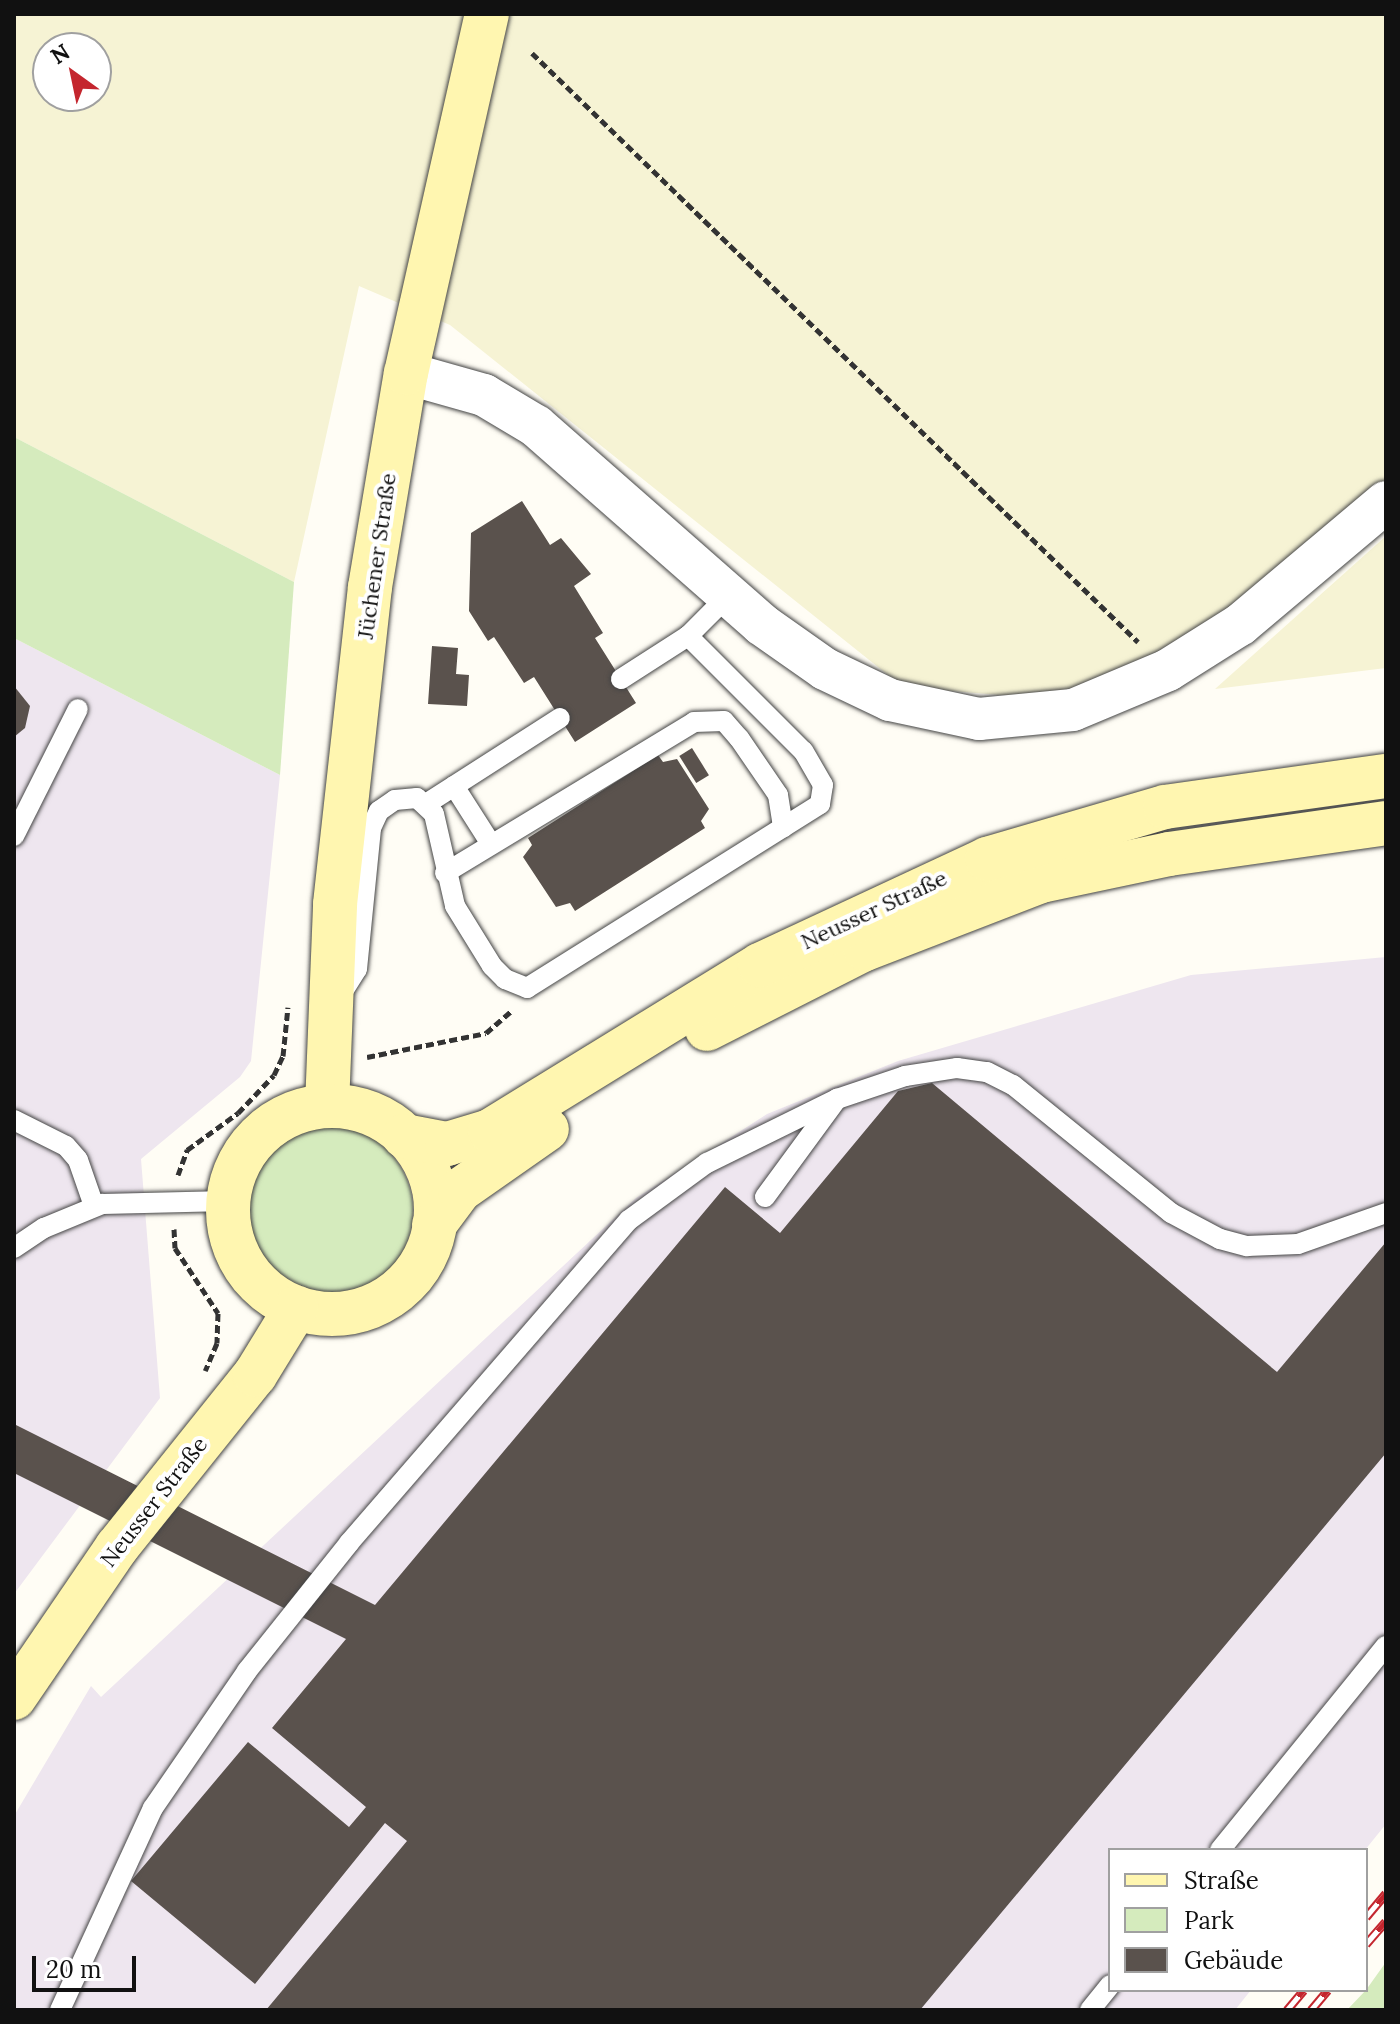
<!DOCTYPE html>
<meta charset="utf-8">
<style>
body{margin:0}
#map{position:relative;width:1400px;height:2024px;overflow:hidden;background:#fffdf5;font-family:Lora,serif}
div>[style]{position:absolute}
.industrial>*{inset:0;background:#eee6ef}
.farmland>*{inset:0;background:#f6f3d4}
.green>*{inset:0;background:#d5ebbd}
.round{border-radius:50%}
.building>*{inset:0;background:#5a524d;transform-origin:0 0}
.path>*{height:5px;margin-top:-2.5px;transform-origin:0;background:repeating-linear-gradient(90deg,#333 0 8px,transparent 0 12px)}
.roads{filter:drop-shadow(0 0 2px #444) drop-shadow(0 0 2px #444)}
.service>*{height:20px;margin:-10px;padding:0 10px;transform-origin:10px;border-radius:10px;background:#fff}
.minor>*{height:42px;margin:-21px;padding:0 21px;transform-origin:21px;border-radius:21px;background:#fff}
.secondary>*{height:44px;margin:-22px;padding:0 22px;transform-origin:22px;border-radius:22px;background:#fff6b0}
.secondary>.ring{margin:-22px;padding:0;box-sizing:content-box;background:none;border:44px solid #fff6b0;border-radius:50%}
.rail>*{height:9px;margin-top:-4.5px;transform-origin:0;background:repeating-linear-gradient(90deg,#fff 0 18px,#c4262e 0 36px);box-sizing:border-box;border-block:2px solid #c4262e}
span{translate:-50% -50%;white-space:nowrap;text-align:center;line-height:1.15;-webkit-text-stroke:8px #fff;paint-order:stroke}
.street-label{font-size:22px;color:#111}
.frame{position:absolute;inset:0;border:16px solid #111;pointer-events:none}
.legend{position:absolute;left:1108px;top:1848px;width:260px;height:144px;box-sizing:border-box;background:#fff;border:2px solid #a0a0a0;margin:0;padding:10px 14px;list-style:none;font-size:24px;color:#111}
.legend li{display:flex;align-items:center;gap:16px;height:40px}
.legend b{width:40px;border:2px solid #a0a0a0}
.north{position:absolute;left:32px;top:32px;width:80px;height:80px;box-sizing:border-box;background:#fff;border:2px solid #a0a0a0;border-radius:50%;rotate:327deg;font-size:22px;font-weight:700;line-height:32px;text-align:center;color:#111}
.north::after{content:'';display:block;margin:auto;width:28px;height:36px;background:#c4262e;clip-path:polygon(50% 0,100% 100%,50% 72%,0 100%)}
.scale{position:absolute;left:32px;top:1956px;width:104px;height:36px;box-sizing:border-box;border:4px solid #111;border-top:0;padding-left:10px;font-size:24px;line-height:28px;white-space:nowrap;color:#111;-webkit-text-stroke:6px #fff;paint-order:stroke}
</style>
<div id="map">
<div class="industrial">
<i style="clip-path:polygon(14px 638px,280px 775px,251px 1061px,240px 1077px,141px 1159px,160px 1398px,14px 1594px)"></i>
<i style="clip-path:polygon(1386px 957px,1386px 1824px,1365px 1850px,1110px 1850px,1110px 1990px,1251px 1990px,1235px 2010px,14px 2010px,14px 1816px,91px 1686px,101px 1697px,636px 1198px,767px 1114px,898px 1061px,1191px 975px)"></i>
</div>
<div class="farmland">
<i style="clip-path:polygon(evenodd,14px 14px,1386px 14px,1386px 481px,1298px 560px,1183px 646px,1049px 699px,903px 687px,450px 325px,359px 286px,294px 582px,14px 437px,14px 14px,48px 48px,96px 48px,96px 96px,48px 96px,48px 48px)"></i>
<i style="clip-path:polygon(1386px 536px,1386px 668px,1215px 689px)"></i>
</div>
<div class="green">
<i style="clip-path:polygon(14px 437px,294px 582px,280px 775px,14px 638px)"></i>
<i class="round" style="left:243px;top:1126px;width:170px;height:170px"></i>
<i style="clip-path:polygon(1386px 1962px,1386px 2010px,1347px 2010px,1366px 1990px)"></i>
</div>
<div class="building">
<i style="clip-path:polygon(522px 501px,550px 545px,561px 538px,591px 574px,574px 586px,603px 633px,595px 638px,636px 703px,575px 742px,534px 677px,524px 683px,494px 637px,488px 641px,469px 611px,471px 533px)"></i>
<i style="clip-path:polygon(432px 646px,458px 648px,456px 674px,469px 675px,467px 706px,428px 704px)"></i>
<i style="clip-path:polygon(14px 686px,30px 706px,25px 728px,14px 737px)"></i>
<i style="left:692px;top:748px;width:32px;height:15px;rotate:58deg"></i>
<i style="clip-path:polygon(658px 755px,663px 762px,677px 759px,709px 809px,701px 821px,705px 828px,575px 911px,570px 903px,556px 907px,523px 857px,532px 845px,528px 838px)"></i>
<i style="clip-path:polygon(932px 1083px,1277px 1372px,1386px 1242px,1386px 1453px,920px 2010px,266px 2010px,407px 1841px,385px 1823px,255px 1984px,131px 1881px,248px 1742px,349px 1827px,366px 1807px,272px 1728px,346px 1639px,14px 1473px,14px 1424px,375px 1605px,725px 1187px,780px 1233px,898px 1091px)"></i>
</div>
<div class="path">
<i style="left:532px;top:53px;width:845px;rotate:44.18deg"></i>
<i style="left:367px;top:1057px;width:121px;rotate:-11.4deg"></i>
<i style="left:486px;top:1033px;width:35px;rotate:-41deg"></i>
<i style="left:178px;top:1175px;width:27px;rotate:-70deg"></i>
<i style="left:187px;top:1150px;width:63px;rotate:-36deg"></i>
<i style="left:238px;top:1113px;width:52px;rotate:-46.5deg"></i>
<i style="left:274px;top:1075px;width:21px;rotate:-65deg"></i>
<i style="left:283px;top:1056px;width:49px;rotate:-84.2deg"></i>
<i style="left:174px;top:1229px;width:19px;rotate:87deg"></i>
<i style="left:175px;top:1248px;width:78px;rotate:56.5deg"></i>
<i style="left:218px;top:1313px;width:30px;rotate:92deg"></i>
<i style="left:217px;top:1343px;width:30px;rotate:113deg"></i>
</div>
<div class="roads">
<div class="service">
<i style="left:621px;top:679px;width:80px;rotate:-32.7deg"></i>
<i style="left:688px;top:636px;width:57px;rotate:-45deg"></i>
<i style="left:454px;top:786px;width:69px;rotate:57.5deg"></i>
<i style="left:426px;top:804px;width:159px;rotate:-32.7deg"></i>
<i style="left:14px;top:836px;width:142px;rotate:-63.3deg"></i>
<i style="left:445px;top:873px;width:291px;rotate:-31.2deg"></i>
<i style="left:694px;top:722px;width:30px;rotate:-2deg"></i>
<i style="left:724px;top:721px;width:23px;rotate:49deg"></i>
<i style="left:739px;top:738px;width:69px;rotate:55.6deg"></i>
<i style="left:778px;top:795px;width:33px;rotate:81deg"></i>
<i style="left:340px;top:996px;width:32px;rotate:-58deg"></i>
<i style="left:357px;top:969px;width:142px;rotate:-84.3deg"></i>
<i style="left:371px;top:828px;width:19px;rotate:-65deg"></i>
<i style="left:379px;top:811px;width:19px;rotate:-35deg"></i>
<i style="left:395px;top:800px;width:22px;rotate:-5deg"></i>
<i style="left:417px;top:798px;width:23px;rotate:43deg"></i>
<i style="left:434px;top:814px;width:94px;rotate:77.1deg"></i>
<i style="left:455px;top:906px;width:70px;rotate:58.3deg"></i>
<i style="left:492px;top:966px;width:18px;rotate:45deg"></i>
<i style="left:505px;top:979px;width:24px;rotate:22deg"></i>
<i style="left:527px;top:988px;width:346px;rotate:-32.1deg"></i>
<i style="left:820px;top:804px;width:19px;rotate:-81deg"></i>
<i style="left:823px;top:785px;width:39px;rotate:-120deg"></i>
<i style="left:803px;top:751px;width:163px;rotate:-135deg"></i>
<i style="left:14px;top:1120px;width:58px;rotate:26.6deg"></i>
<i style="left:66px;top:1146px;width:18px;rotate:49deg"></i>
<i style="left:78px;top:1160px;width:49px;rotate:70.8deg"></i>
<i style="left:765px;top:1197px;width:122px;rotate:-53.7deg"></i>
<i style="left:837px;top:1099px;width:72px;rotate:-18.7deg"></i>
<i style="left:905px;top:1076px;width:53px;rotate:-8.7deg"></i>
<i style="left:957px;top:1068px;width:30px;rotate:8deg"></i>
<i style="left:987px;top:1072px;width:29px;rotate:27deg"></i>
<i style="left:1013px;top:1085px;width:203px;rotate:39deg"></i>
<i style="left:1171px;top:1213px;width:55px;rotate:28deg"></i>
<i style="left:1220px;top:1239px;width:28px;rotate:15deg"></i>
<i style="left:1247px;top:1246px;width:51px;rotate:-2.2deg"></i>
<i style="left:1298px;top:1244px;width:93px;rotate:-19.4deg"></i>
<i style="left:14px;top:1248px;width:36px;rotate:-34deg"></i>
<i style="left:44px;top:1228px;width:63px;rotate:-22.5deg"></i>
<i style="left:102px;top:1204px;width:126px;rotate:-1.4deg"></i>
<i style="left:1220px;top:1850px;width:263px;rotate:-50.9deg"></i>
<i style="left:60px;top:2010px;width:222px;rotate:-65.3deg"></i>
<i style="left:153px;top:1808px;width:166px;rotate:-55.5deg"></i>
<i style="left:247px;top:1671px;width:164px;rotate:-51.4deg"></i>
<i style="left:349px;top:1543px;width:427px;rotate:-49.1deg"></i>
<i style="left:629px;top:1220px;width:97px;rotate:-36.2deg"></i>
<i style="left:707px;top:1163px;width:145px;rotate:-26.2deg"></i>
<i style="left:1090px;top:2010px;width:32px;rotate:-51deg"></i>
</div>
<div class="minor">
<i style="left:406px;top:373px;width:81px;rotate:15.8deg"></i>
<i style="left:484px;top:395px;width:61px;rotate:30.8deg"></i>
<i style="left:536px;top:426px;width:300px;rotate:41.3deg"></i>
<i style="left:761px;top:624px;width:78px;rotate:35.1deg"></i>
<i style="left:825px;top:669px;width:72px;rotate:25.5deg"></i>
<i style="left:890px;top:700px;width:91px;rotate:12.1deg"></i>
<i style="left:979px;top:719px;width:94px;rotate:-5.5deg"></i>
<i style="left:1073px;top:710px;width:103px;rotate:-22.8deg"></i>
<i style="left:1168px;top:670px;width:86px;rotate:-32.2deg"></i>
<i style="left:1241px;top:624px;width:189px;rotate:-40.1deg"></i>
</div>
<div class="secondary">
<i style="left:707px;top:1029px;width:177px;rotate:-26.9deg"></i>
<i style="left:865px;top:949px;width:189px;rotate:-21.1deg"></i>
<i style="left:1041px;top:881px;width:131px;rotate:-11.9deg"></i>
<i style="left:1169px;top:854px;width:219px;rotate:-8.1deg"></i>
<i style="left:327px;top:1106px;width:202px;rotate:-87.7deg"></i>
<i style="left:335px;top:904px;width:319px;rotate:-83.7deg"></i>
<i style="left:370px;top:587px;width:217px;rotate:-80.5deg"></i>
<i style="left:406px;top:373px;width:368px;rotate:-77.3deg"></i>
<i class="ring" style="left:228px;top:1106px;width:164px;height:164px"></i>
<i style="left:404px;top:1136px;width:44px;rotate:10.5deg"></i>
<i style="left:447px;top:1144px;width:45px;rotate:-16.8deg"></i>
<i style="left:490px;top:1131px;width:317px;rotate:-31.6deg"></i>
<i style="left:760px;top:965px;width:251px;rotate:-25deg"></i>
<i style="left:987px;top:859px;width:185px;rotate:-16.3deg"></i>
<i style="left:1165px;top:807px;width:223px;rotate:-8deg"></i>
<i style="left:434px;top:1225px;width:44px;rotate:-53.4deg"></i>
<i style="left:460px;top:1190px;width:106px;rotate:-35deg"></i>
<i style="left:14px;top:1698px;width:183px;rotate:-55.7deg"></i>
<i style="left:117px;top:1547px;width:221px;rotate:-51.3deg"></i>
<i style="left:255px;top:1375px;width:79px;rotate:-58.5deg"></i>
</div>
</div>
<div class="rail">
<i style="left:1366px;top:1917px;width:31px;rotate:-50deg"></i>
<i style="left:1366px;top:1944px;width:30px;rotate:-49deg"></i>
<i style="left:1287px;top:2010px;width:26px;rotate:-50deg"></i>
<i style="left:1311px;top:2010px;width:26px;rotate:-50deg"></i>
</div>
<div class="street-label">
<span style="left:377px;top:556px;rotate:-82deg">Jüchener Straße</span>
<span style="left:874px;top:910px;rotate:-25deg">Neusser Straße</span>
<span style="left:154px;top:1502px;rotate:-52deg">Neusser Straße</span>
</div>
<div class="frame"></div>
<ul class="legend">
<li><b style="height:10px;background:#fff6b0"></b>Straße</li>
<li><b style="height:22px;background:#d5ebbd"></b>Park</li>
<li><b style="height:22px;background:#5a524d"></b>Gebäude</li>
</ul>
<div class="north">N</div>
<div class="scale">20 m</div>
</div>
